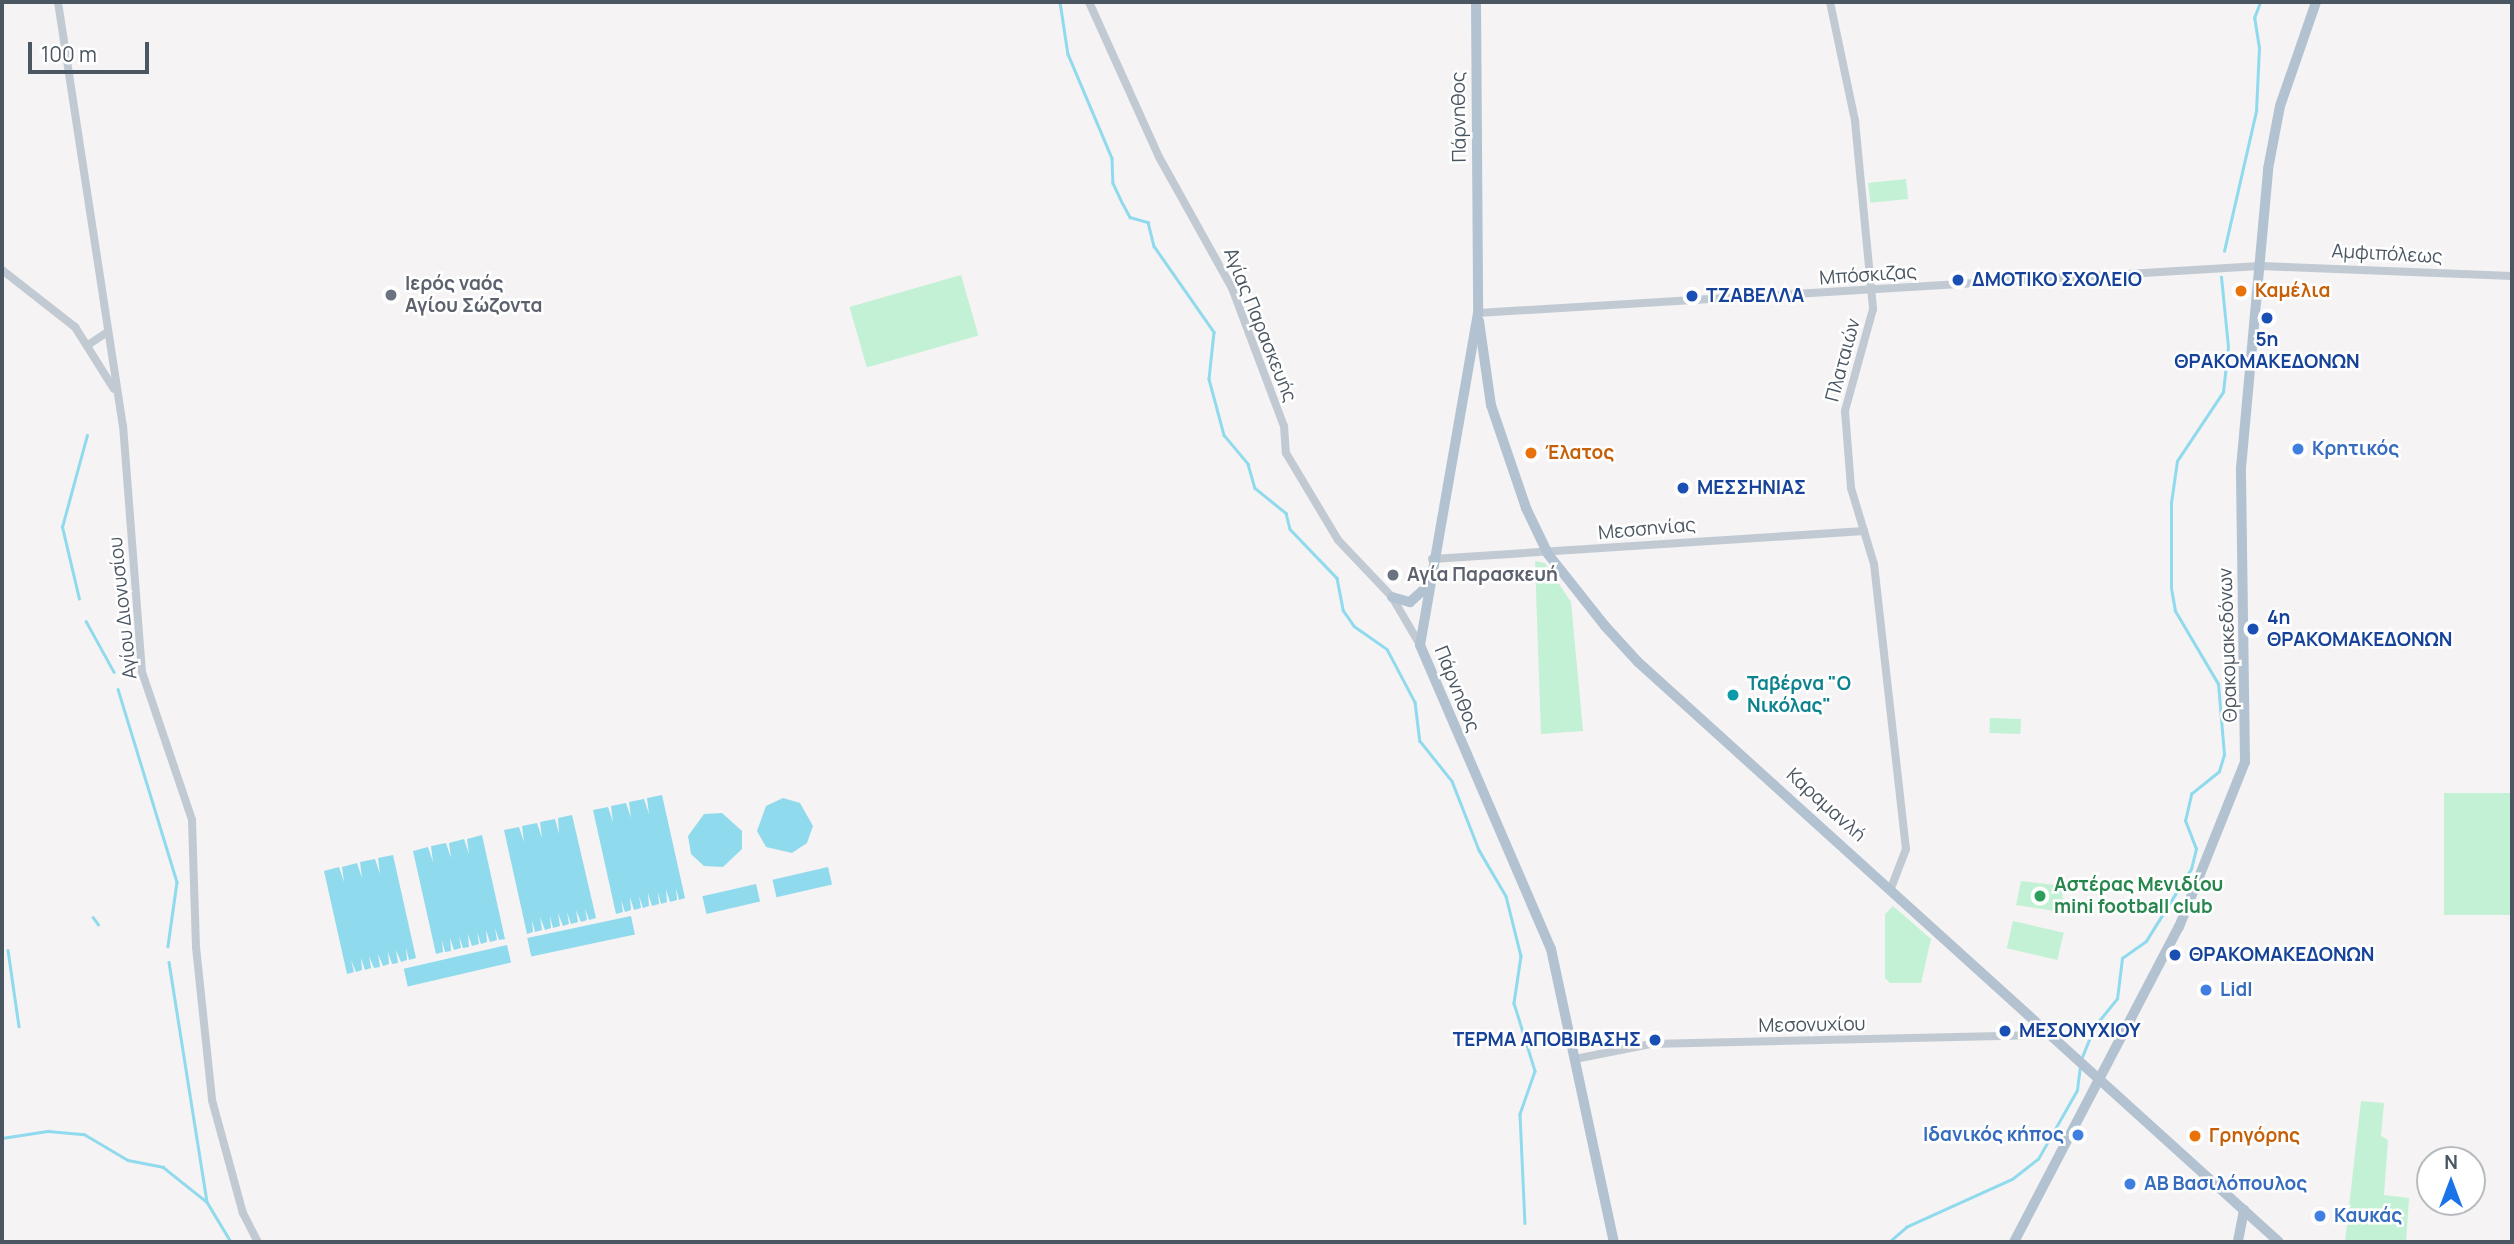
<!DOCTYPE html>
<meta charset="utf-8">
<style>
body{margin:0}
#map{position:relative;width:2514px;height:1244px;overflow:hidden;background:#f5f3f3;font-family:Manrope,sans-serif}
div>[style]{position:absolute}
.green>*{inset:0;background:#c3f1d5;transform-origin:0 0}
.water>*{inset:0;background:#90daee;transform-origin:0 0}
.stream>*{height:2.5px;margin:-1.25px;padding:0 1.25px;transform-origin:1.25px;border-radius:1.25px;background:#90daee}
.minor>*{height:8px;margin:-4px;padding:0 4px;transform-origin:4px;border-radius:4px;background:#c1cad2}
.major>*{height:10px;margin:-5px;padding:0 5px;transform-origin:5px;border-radius:5px;background:#b3c2d1}
.dots>*{width:19px;height:19px;translate:-50% -50%;box-sizing:border-box;border:4px solid #fff;border-radius:50%}
span{translate:-50% -50%;white-space:nowrap;text-align:center;line-height:1.15;-webkit-text-stroke:5px #fff;paint-order:stroke}
.street-label{font-size:19px;color:#4a5661}
.transit-label{font-size:19px;color:#164399;font-weight:700}
.left{translate:0 -50%;text-align:left}
.right{translate:-100% -50%;text-align:right}
.worship-label{font-size:19px;color:#5b616d;font-weight:700}
.food-label{font-size:19px;color:#c56008;font-weight:700}
.shop-label{font-size:19px;color:#366cbe;font-weight:700}
.culture-label{font-size:19px;color:#0d838f;font-weight:700}
.leisure-label{font-size:19px;color:#27864d;font-weight:700}
.frame{position:absolute;inset:0;border:4px solid #4a5661;pointer-events:none}
.north{position:absolute;left:2416px;top:1146px;width:70px;height:70px;box-sizing:border-box;background:#fff;border:2px solid #b7bbc0;border-radius:50%;rotate:0deg;font-size:19px;font-weight:700;line-height:28px;text-align:center;color:#4a5661}
.north::after{content:'';display:block;margin:auto;width:24px;height:32px;background:#1a73e8;clip-path:polygon(50% 0,100% 100%,50% 72%,0 100%)}
.scale{position:absolute;left:28px;top:42px;width:121px;height:32px;box-sizing:border-box;border:4px solid #4a5661;border-top:0;padding-left:9px;font-size:21px;line-height:24px;white-space:nowrap;color:#4a5661;-webkit-text-stroke:5px #fff;paint-order:stroke}
</style>
<div id="map">
<div class="green">
<i style="left:1906px;top:179px;width:20px;height:38px;rotate:84deg"></i>
<i style="left:961px;top:275px;width:63px;height:116px;rotate:74deg"></i>
<i style="clip-path:polygon(1535px 561px,1545px 563px,1571px 602px,1583px 731px,1541px 734px)"></i>
<i style="left:1990px;top:718px;width:31px;height:15px;rotate:2deg"></i>
<i style="left:2444px;top:793px;width:68px;height:122px"></i>
<i style="clip-path:polygon(2021px 881px,2063px 886px,2062px 912px,2016px 905px)"></i>
<i style="clip-path:polygon(1893px 906px,1931px 939px,1921px 983px,1890px 983px,1885px 978px,1885px 914px)"></i>
<i style="left:2013px;top:921px;width:52px;height:28px;rotate:13deg"></i>
<i style="clip-path:polygon(2361px 1101px,2384px 1103px,2381px 1136px,2388px 1140px,2384px 1195px,2409px 1198px,2406px 1242px,2345px 1242px)"></i>
</div>
<div class="water">
<i style="clip-path:polygon(662px 795px,685px 898px,679px 900px,676px 888px,677px 900px,670px 902px,666px 889px,667px 902px,661px 904px,658px 892px,659px 904px,652px 906px,648px 893px,649px 906px,643px 908px,639px 896px,641px 908px,634px 910px,630px 897px,631px 910px,625px 912px,621px 900px,623px 912px,616px 914px,593px 810px,608px 807px,613px 822px,611px 806px,626px 803px,631px 818px,629px 802px,644px 799px,649px 814px,647px 798px)"></i>
<i style="clip-path:polygon(783px 798px,800px 803px,813px 826px,807px 843px,792px 853px,766px 847px,757px 831px,766px 806px)"></i>
<i style="clip-path:polygon(722px 813px,742px 831px,742px 849px,723px 867px,704px 866px,691px 854px,688px 836px,704px 814px)"></i>
<i style="clip-path:polygon(572px 815px,596px 918px,589px 920px,585px 908px,587px 920px,581px 922px,576px 910px,578px 922px,571px 924px,567px 912px,569px 924px,563px 926px,558px 913px,560px 926px,553px 928px,550px 916px,551px 928px,545px 930px,540px 917px,542px 930px,535px 932px,532px 920px,533px 932px,527px 934px,504px 830px,519px 827px,524px 842px,522px 826px,537px 823px,542px 838px,540px 822px,555px 819px,559px 834px,558px 818px)"></i>
<i style="clip-path:polygon(482px 835px,505px 939px,499px 940px,495px 928px,497px 940px,490px 942px,486px 930px,487px 942px,481px 944px,477px 932px,479px 944px,472px 946px,468px 934px,469px 947px,463px 948px,459px 936px,461px 948px,454px 950px,450px 938px,451px 951px,445px 952px,442px 940px,443px 952px,436px 954px,413px 851px,428px 847px,433px 862px,431px 846px,446px 843px,451px 858px,449px 843px,464px 839px,469px 854px,467px 839px)"></i>
<i style="clip-path:polygon(393px 855px,416px 958px,409px 960px,406px 948px,407px 960px,401px 962px,396px 950px,398px 963px,392px 964px,388px 952px,389px 964px,383px 966px,378px 954px,380px 967px,374px 968px,369px 956px,371px 968px,365px 970px,361px 958px,362px 970px,356px 972px,351px 960px,354px 972px,347px 974px,324px 871px,339px 867px,344px 882px,342px 867px,357px 863px,362px 878px,360px 862px,375px 859px,380px 874px,378px 858px)"></i>
<i style="left:828px;top:867px;width:18px;height:57px;rotate:77deg"></i>
<i style="left:756px;top:884px;width:18px;height:55px;rotate:77deg"></i>
<i style="left:631px;top:916px;width:19px;height:106px;rotate:78deg"></i>
<i style="left:507px;top:945px;width:18px;height:106px;rotate:77deg"></i>
</div>
<div class="stream">
<i style="left:1060px;top:2px;width:53px;rotate:81.3deg"></i>
<i style="left:1068px;top:54px;width:113px;rotate:67.1deg"></i>
<i style="left:1112px;top:158px;width:25px;rotate:88deg"></i>
<i style="left:1113px;top:183px;width:23px;rotate:65deg"></i>
<i style="left:1123px;top:204px;width:15px;rotate:62deg"></i>
<i style="left:1130px;top:217px;width:19px;rotate:16deg"></i>
<i style="left:1148px;top:222px;width:25px;rotate:76deg"></i>
<i style="left:1154px;top:246px;width:105px;rotate:55.1deg"></i>
<i style="left:1214px;top:332px;width:47px;rotate:96.1deg"></i>
<i style="left:1209px;top:379px;width:58px;rotate:75deg"></i>
<i style="left:1224px;top:435px;width:38px;rotate:50deg"></i>
<i style="left:1248px;top:464px;width:25px;rotate:74deg"></i>
<i style="left:1255px;top:488px;width:40px;rotate:39deg"></i>
<i style="left:1286px;top:513px;width:16px;rotate:76deg"></i>
<i style="left:1290px;top:529px;width:68px;rotate:46.2deg"></i>
<i style="left:1337px;top:578px;width:33px;rotate:79deg"></i>
<i style="left:1343px;top:610px;width:19px;rotate:55deg"></i>
<i style="left:1354px;top:626px;width:40px;rotate:34.9deg"></i>
<i style="left:1387px;top:649px;width:60px;rotate:62.2deg"></i>
<i style="left:1415px;top:702px;width:39px;rotate:83deg"></i>
<i style="left:1420px;top:741px;width:51px;rotate:51.3deg"></i>
<i style="left:1452px;top:781px;width:74px;rotate:68.6deg"></i>
<i style="left:1479px;top:850px;width:53px;rotate:59.6deg"></i>
<i style="left:1506px;top:896px;width:62px;rotate:76deg"></i>
<i style="left:1521px;top:956px;width:48px;rotate:98.5deg"></i>
<i style="left:1514px;top:1003px;width:71px;rotate:72.8deg"></i>
<i style="left:1535px;top:1071px;width:46px;rotate:109.2deg"></i>
<i style="left:1520px;top:1114px;width:109px;rotate:87.4deg"></i>
<i style="left:2224px;top:251px;width:144px;rotate:-77.1deg"></i>
<i style="left:2256px;top:111px;width:63px;rotate:-87.3deg"></i>
<i style="left:2259px;top:48px;width:30px;rotate:-99deg"></i>
<i style="left:2254px;top:18px;width:17px;rotate:-69deg"></i>
<i style="left:79px;top:599px;width:74px;rotate:-103.3deg"></i>
<i style="left:62px;top:527px;width:95px;rotate:-74.8deg"></i>
<i style="left:86px;top:621px;width:58px;rotate:61.2deg"></i>
<i style="left:118px;top:689px;width:202px;rotate:73deg"></i>
<i style="left:177px;top:882px;width:65px;rotate:98deg"></i>
<i style="left:93px;top:917px;width:9px;rotate:54deg"></i>
<i style="left:8px;top:950px;width:77px;rotate:81.8deg"></i>
<i style="left:169px;top:962px;width:243px;rotate:81deg"></i>
<i style="left:207px;top:1202px;width:47px;rotate:59deg"></i>
<i style="left:2082px;top:1057px;width:32px;rotate:-68deg"></i>
<i style="left:2094px;top:1027px;width:36px;rotate:-51deg"></i>
<i style="left:2117px;top:999px;width:41px;rotate:-83deg"></i>
<i style="left:2122px;top:958px;width:29px;rotate:-35deg"></i>
<i style="left:2146px;top:941px;width:85px;rotate:-58deg"></i>
<i style="left:2191px;top:869px;width:21px;rotate:-76deg"></i>
<i style="left:2196px;top:849px;width:30px;rotate:-111deg"></i>
<i style="left:2185px;top:821px;width:28px;rotate:-77deg"></i>
<i style="left:2191px;top:794px;width:36px;rotate:-39deg"></i>
<i style="left:2219px;top:771px;width:17px;rotate:-73deg"></i>
<i style="left:2224px;top:755px;width:71px;rotate:-94.8deg"></i>
<i style="left:2218px;top:684px;width:85px;rotate:-120.5deg"></i>
<i style="left:2175px;top:611px;width:23px;rotate:-100deg"></i>
<i style="left:2171px;top:588px;width:85px;rotate:-90deg"></i>
<i style="left:2171px;top:503px;width:42px;rotate:-81.9deg"></i>
<i style="left:2177px;top:461px;width:83px;rotate:-56.3deg"></i>
<i style="left:2223px;top:392px;width:45px;rotate:-83.7deg"></i>
<i style="left:2228px;top:347px;width:70px;rotate:-95.7deg"></i>
<i style="left:2px;top:1138px;width:47px;rotate:-8.7deg"></i>
<i style="left:48px;top:1131px;width:36px;rotate:5deg"></i>
<i style="left:84px;top:1134px;width:51px;rotate:30.6deg"></i>
<i style="left:128px;top:1160px;width:36px;rotate:11deg"></i>
<i style="left:163px;top:1167px;width:56px;rotate:38.5deg"></i>
<i style="left:1889px;top:1242px;width:23px;rotate:-41deg"></i>
<i style="left:1906px;top:1227px;width:116px;rotate:-24.4deg"></i>
<i style="left:2012px;top:1179px;width:33px;rotate:-38deg"></i>
<i style="left:2038px;top:1159px;width:79px;rotate:-60.5deg"></i>
<i style="left:2077px;top:1090px;width:23px;rotate:-83deg"></i>
</div>
<div class="minor">
<i style="left:58px;top:2px;width:428px;rotate:81.3deg"></i>
<i style="left:123px;top:425px;width:248px;rotate:85.6deg"></i>
<i style="left:142px;top:672px;width:156px;rotate:71.3deg"></i>
<i style="left:192px;top:820px;width:127px;rotate:88.2deg"></i>
<i style="left:196px;top:947px;width:154px;rotate:84deg"></i>
<i style="left:212px;top:1100px;width:117px;rotate:74.7deg"></i>
<i style="left:243px;top:1213px;width:33px;rotate:63deg"></i>
<i style="left:1089px;top:2px;width:170px;rotate:65.7deg"></i>
<i style="left:1159px;top:157px;width:150px;rotate:60.9deg"></i>
<i style="left:1232px;top:288px;width:147px;rotate:69.4deg"></i>
<i style="left:1284px;top:426px;width:27px;rotate:86deg"></i>
<i style="left:1286px;top:453px;width:101px;rotate:59.1deg"></i>
<i style="left:1338px;top:540px;width:79px;rotate:46.5deg"></i>
<i style="left:1392px;top:597px;width:56px;rotate:59.7deg"></i>
<i style="left:1830px;top:2px;width:122px;rotate:78.1deg"></i>
<i style="left:1855px;top:121px;width:189px;rotate:84.5deg"></i>
<i style="left:1873px;top:309px;width:106px;rotate:105.4deg"></i>
<i style="left:1845px;top:411px;width:77px;rotate:85.5deg"></i>
<i style="left:1851px;top:488px;width:79px;rotate:73.2deg"></i>
<i style="left:1874px;top:564px;width:287px;rotate:83.6deg"></i>
<i style="left:1906px;top:849px;width:42px;rotate:111deg"></i>
<i style="left:2px;top:270px;width:93px;rotate:38deg"></i>
<i style="left:75px;top:327px;width:73px;rotate:57.8deg"></i>
<i style="left:1478px;top:313px;width:783px;rotate:-3.44deg"></i>
<i style="left:2260px;top:266px;width:252px;rotate:2.3deg"></i>
<i style="left:88px;top:345px;width:22px;rotate:-34deg"></i>
<i style="left:1432px;top:559px;width:433px;rotate:-3.7deg"></i>
<i style="left:1575px;top:1059px;width:77px;rotate:-11.2deg"></i>
<i style="left:1651px;top:1044px;width:401px;rotate:-1.3deg"></i>
</div>
<div class="major">
<i style="left:1476px;top:2px;width:311px;rotate:89.6deg"></i>
<i style="left:1478px;top:313px;width:337px;rotate:99.9deg"></i>
<i style="left:1420px;top:645px;width:331px;rotate:66.7deg"></i>
<i style="left:1551px;top:949px;width:300px;rotate:77.9deg"></i>
<i style="left:1479px;top:321px;width:85px;rotate:81.9deg"></i>
<i style="left:1491px;top:405px;width:109px;rotate:71.2deg"></i>
<i style="left:1526px;top:508px;width:51px;rotate:64.4deg"></i>
<i style="left:1548px;top:554px;width:92px;rotate:51.6deg"></i>
<i style="left:1605px;top:626px;width:49px;rotate:47.5deg"></i>
<i style="left:1638px;top:662px;width:864px;rotate:42.14deg"></i>
<i style="left:1392px;top:597px;width:19px;rotate:16deg"></i>
<i style="left:1410px;top:602px;width:24px;rotate:-42deg"></i>
<i style="left:2238px;top:1241px;width:32px;rotate:-79deg"></i>
<i style="left:2014px;top:1242px;width:356px;rotate:-62.4deg"></i>
<i style="left:2179px;top:927px;width:178px;rotate:-68.2deg"></i>
<i style="left:2245px;top:762px;width:294px;rotate:-90.8deg"></i>
<i style="left:2241px;top:468px;width:300px;rotate:-84.8deg"></i>
<i style="left:2268px;top:169px;width:64px;rotate:-79.2deg"></i>
<i style="left:2280px;top:106px;width:110px;rotate:-70.9deg"></i>
</div>
<div class="dots">
<i style="left:1958px;top:280px;background:#1a4fb4"></i>
<i style="left:2241px;top:291px;background:#e8710a"></i>
<i style="left:391px;top:295px;background:#6b7280"></i>
<i style="left:1692px;top:296px;background:#1a4fb4"></i>
<i style="left:2267px;top:318px;background:#1a4fb4"></i>
<i style="left:2298px;top:449px;background:#3f7fe0"></i>
<i style="left:1531px;top:453px;background:#e8710a"></i>
<i style="left:1683px;top:488px;background:#1a4fb4"></i>
<i style="left:1393px;top:575px;background:#6b7280"></i>
<i style="left:2253px;top:629px;background:#1a4fb4"></i>
<i style="left:1733px;top:695px;background:#0f9aa8"></i>
<i style="left:2040px;top:896px;background:#2e9e5b"></i>
<i style="left:2175px;top:955px;background:#1a4fb4"></i>
<i style="left:2206px;top:990px;background:#3f7fe0"></i>
<i style="left:2005px;top:1031px;background:#1a4fb4"></i>
<i style="left:1655px;top:1040px;background:#1a4fb4"></i>
<i style="left:2078px;top:1135px;background:#3f7fe0"></i>
<i style="left:2195px;top:1136px;background:#e8710a"></i>
<i style="left:2130px;top:1184px;background:#3f7fe0"></i>
<i style="left:2320px;top:1216px;background:#3f7fe0"></i>
</div>
<div class="street-label">
<span style="left:1459px;top:117px;rotate:-91deg">Πάρνηθος</span>
<span style="left:2387px;top:254px;rotate:3deg">Αμφιπόλεως</span>
<span style="left:1868px;top:275px;rotate:-4deg">Μπόσκιζας</span>
<span style="left:1260px;top:325px;rotate:68deg">Αγίας Παρασκευής</span>
<span style="left:1843px;top:360px;rotate:-75deg">Πλαταιών</span>
<span style="left:1647px;top:529px;rotate:-5deg">Μεσσηνίας</span>
<span style="left:123px;top:608px;rotate:-96deg">Αγίου Διονυσίου</span>
<span style="left:2228px;top:645px;rotate:-92deg">Θρακομακεδόνων</span>
<span style="left:1457px;top:689px;rotate:68deg">Πάρνηθος</span>
<span style="left:1826px;top:805px;rotate:42deg">Καραμανλή</span>
<span style="left:1812px;top:1025px;rotate:-1deg">Μεσονυχίου</span>
</div>
<div class="transit-label">
<span class="left" style="left:1972px;top:280px">ΔΜΟΤΙΚΟ ΣΧΟΛΕΙΟ</span>
<span class="left" style="left:1706px;top:296px">ΤΖΑΒΕΛΛΑ</span>
<span style="left:2267px;top:351px">5η<br>ΘΡΑΚΟΜΑΚΕΔΟΝΩΝ</span>
<span class="left" style="left:1697px;top:488px">ΜΕΣΣΗΝΙΑΣ</span>
<span class="left" style="left:2267px;top:629px">4η<br>ΘΡΑΚΟΜΑΚΕΔΟΝΩΝ</span>
<span class="left" style="left:2189px;top:955px">ΘΡΑΚΟΜΑΚΕΔΟΝΩΝ</span>
<span class="left" style="left:2019px;top:1031px">ΜΕΣΟΝΥΧΙΟΥ</span>
<span class="right" style="left:1641px;top:1040px">ΤΕΡΜΑ ΑΠΟΒΙΒΑΣΗΣ</span>
</div>
<div class="worship-label">
<span class="left" style="left:405px;top:295px">Ιερός ναός<br>Αγίου Σώζοντα</span>
<span class="left" style="left:1407px;top:575px">Αγία Παρασκευή</span>
</div>
<div class="food-label">
<span class="left" style="left:2255px;top:291px">Καμέλια</span>
<span class="left" style="left:1545px;top:453px">Έλατος</span>
<span class="left" style="left:2209px;top:1136px">Γρηγόρης</span>
</div>
<div class="shop-label">
<span class="left" style="left:2312px;top:449px">Κρητικός</span>
<span class="left" style="left:2220px;top:990px">Lidl</span>
<span class="right" style="left:2064px;top:1135px">Ιδανικός κήπος</span>
<span class="left" style="left:2144px;top:1184px">ΑΒ Βασιλόπουλος</span>
<span class="left" style="left:2334px;top:1216px">Καυκάς</span>
</div>
<div class="culture-label">
<span class="left" style="left:1747px;top:695px">Ταβέρνα "Ο<br>Νικόλας"</span>
</div>
<div class="leisure-label">
<span class="left" style="left:2054px;top:896px">Αστέρας Μενιδίου<br>mini football club</span>
</div>
<div class="frame"></div>
<div class="north">N</div>
<div class="scale">100 m</div>
</div>
